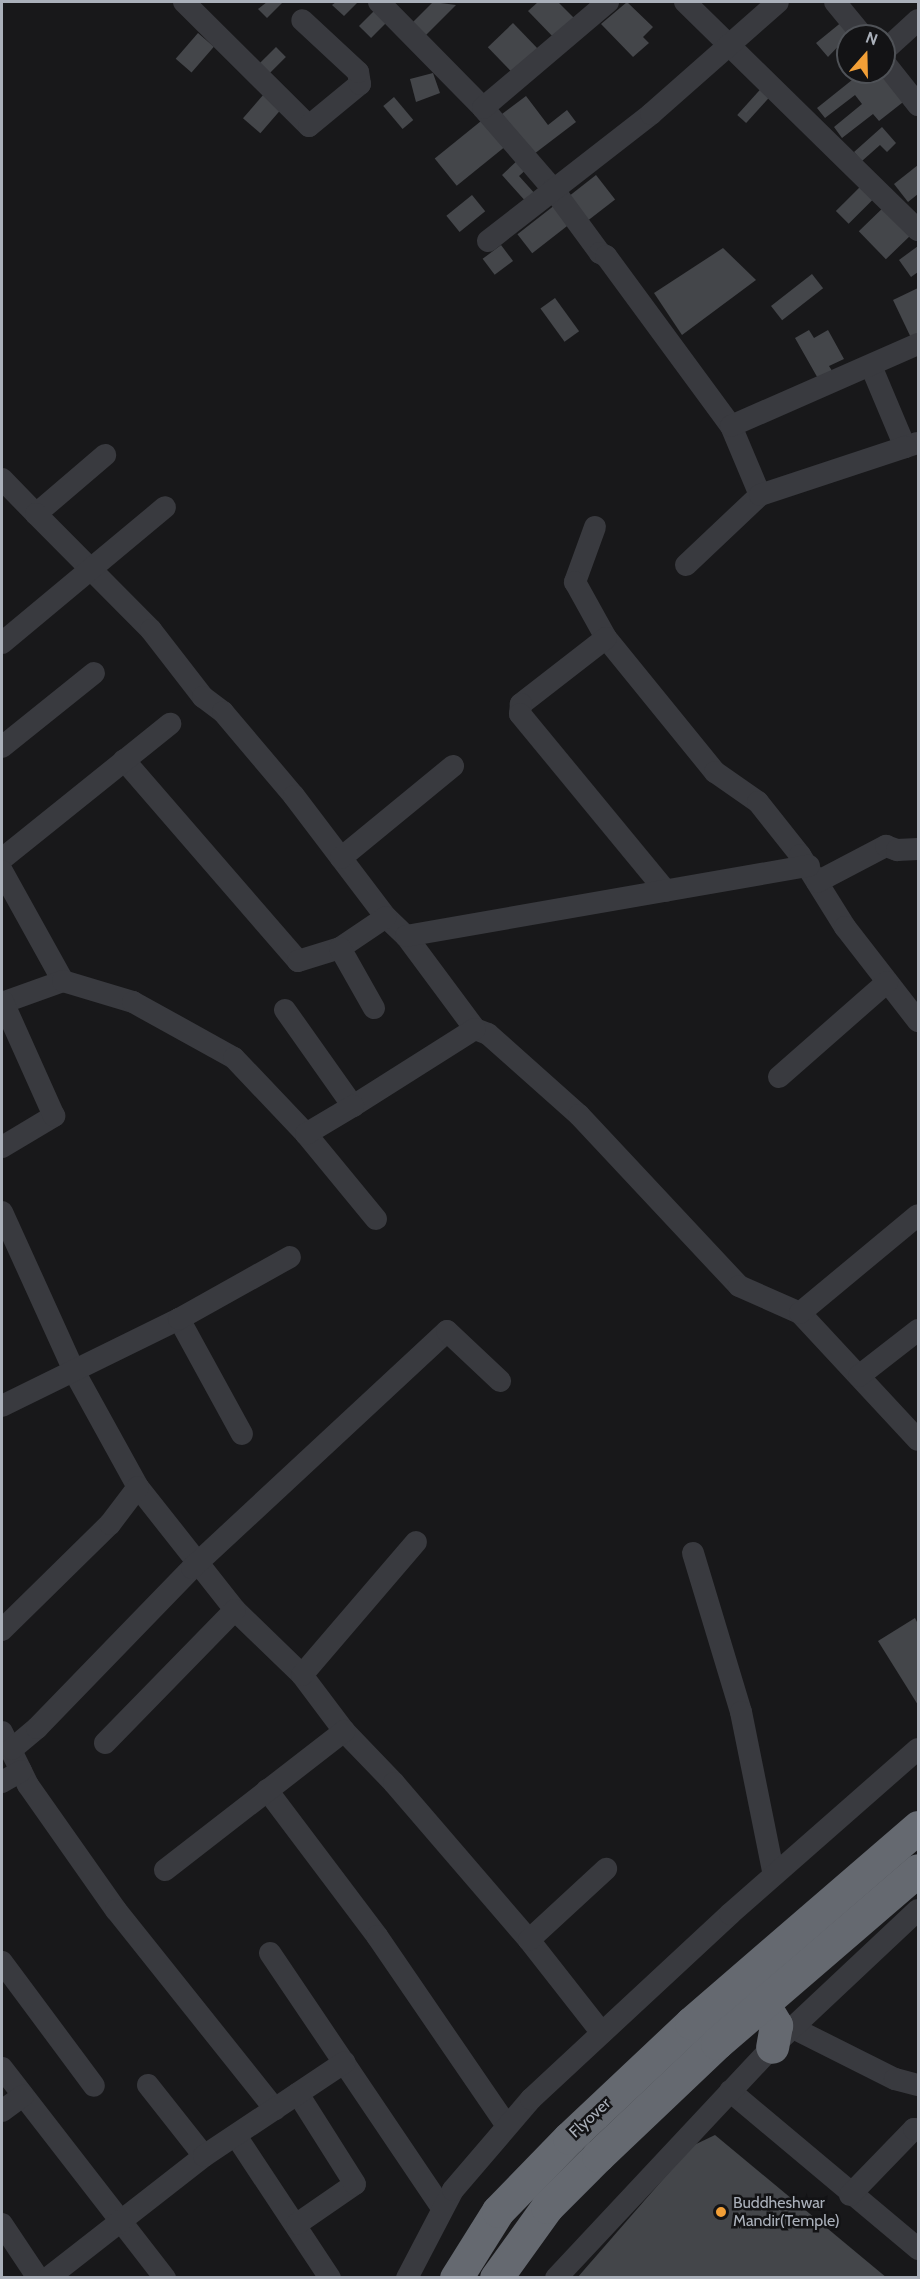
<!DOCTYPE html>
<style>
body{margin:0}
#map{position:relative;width:920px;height:2279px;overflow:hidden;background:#18181a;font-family:Cabin,sans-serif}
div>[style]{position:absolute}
.building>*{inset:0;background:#44464a;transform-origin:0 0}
.minor>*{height:22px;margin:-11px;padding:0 11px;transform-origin:11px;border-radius:11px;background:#393a3f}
.highway>*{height:33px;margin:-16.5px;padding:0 16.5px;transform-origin:16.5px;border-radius:16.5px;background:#656970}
.dots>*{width:16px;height:16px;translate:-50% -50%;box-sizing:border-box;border:3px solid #131315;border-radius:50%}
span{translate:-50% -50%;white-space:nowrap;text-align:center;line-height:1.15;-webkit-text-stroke:5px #131315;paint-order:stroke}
.street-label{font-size:16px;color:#aab0ba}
.poi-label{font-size:16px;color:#aab0ba}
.left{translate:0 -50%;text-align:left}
.frame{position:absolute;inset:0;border:3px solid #aab0ba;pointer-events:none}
.north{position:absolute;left:836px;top:24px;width:60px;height:60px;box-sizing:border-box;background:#131315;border:2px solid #4f5257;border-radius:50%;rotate:20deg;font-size:16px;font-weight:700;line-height:24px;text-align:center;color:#aab0ba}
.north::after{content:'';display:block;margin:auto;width:21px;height:27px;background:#f29f37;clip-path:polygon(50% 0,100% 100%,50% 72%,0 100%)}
</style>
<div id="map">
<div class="building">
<i style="clip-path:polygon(267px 2px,283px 2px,267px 18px,258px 9px)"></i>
<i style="clip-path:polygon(336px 2px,358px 2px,344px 16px,332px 5px)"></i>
<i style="clip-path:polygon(433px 2px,456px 5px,425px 36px,412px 23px)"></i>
<i style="clip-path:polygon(538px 2px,558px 2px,578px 22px,558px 42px,528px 11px)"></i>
<i style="clip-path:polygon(627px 2px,653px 27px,643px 37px,649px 43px,633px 57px,601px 24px)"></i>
<i style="left:376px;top:9px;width:17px;height:24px;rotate:45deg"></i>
<i style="clip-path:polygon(843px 21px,853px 36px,848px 36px,828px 57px,816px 43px)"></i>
<i style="left:513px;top:23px;width:42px;height:35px;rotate:46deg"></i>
<i style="left:198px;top:33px;width:21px;height:34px;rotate:41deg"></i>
<i style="left:276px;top:47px;width:14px;height:28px;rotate:45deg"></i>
<i style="clip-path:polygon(862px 72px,886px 72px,907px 99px,879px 121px,873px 114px,842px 138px,834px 127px,862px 104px,855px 95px,825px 118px,817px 108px)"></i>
<i style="clip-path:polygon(433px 73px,440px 93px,416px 102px,410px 79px)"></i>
<i style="left:766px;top:83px;width:12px;height:43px;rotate:42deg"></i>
<i style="left:264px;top:94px;width:23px;height:32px;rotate:41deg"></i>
<i style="clip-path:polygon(526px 96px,548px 125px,567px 110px,576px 122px,534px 154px,502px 114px)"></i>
<i style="left:394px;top:97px;width:30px;height:14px;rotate:50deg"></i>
<i style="left:486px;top:117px;width:35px;height:66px;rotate:51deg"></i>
<i style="clip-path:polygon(882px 127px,896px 143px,887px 152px,880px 145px,862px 161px,854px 152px)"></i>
<i style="clip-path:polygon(520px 158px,529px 167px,519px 176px,537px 196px,528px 204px,502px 175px)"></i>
<i style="clip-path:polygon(918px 165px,918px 194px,908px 202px,894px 184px)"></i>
<i style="left:596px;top:175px;width:31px;height:34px;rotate:52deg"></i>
<i style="left:867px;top:180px;width:18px;height:44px;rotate:45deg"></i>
<i style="left:472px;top:195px;width:21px;height:33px;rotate:51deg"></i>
<i style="left:560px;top:201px;width:24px;height:54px;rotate:52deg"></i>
<i style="left:889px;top:202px;width:39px;height:42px;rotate:46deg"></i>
<i style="left:501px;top:245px;width:20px;height:23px;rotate:53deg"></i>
<i style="clip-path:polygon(918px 246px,918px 272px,911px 277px,899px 260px)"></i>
<i style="clip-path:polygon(723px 248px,756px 280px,682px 335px,654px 293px)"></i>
<i style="left:812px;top:274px;width:18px;height:52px;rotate:52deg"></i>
<i style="clip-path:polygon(918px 288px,918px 342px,914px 344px,893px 300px)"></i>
<i style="left:555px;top:298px;width:41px;height:18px;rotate:54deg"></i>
<i style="clip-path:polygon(809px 330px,814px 338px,828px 330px,844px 359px,829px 366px,834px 374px,820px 382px,795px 338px)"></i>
<i style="clip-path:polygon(915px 1618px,918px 1624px,918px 1705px,878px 1641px)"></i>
<i style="clip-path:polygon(715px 2135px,887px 2278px,577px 2278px,692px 2146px)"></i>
</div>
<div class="minor">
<i style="left:184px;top:2px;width:176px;rotate:44.8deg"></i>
<i style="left:309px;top:126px;width:66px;rotate:-39.5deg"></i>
<i style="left:360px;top:84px;width:12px;rotate:-99deg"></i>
<i style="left:358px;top:72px;width:76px;rotate:-137.1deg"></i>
<i style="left:379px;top:2px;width:148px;rotate:45.5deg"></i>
<i style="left:483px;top:108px;width:107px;rotate:49.2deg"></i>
<i style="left:553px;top:189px;width:79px;rotate:53.7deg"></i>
<i style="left:600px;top:253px;width:7px;rotate:27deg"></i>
<i style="left:606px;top:256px;width:211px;rotate:53.7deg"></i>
<i style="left:731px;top:426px;width:75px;rotate:67.2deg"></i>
<i style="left:685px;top:2px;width:326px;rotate:44.4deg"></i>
<i style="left:835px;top:2px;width:44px;rotate:50.5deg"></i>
<i style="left:884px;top:51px;width:46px;rotate:-42.4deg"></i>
<i style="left:884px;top:62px;width:55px;rotate:51.7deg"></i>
<i style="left:483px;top:108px;width:164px;rotate:-40.3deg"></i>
<i style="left:488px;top:241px;width:207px;rotate:-37.9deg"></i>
<i style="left:651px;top:114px;width:169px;rotate:-41.4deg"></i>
<i style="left:871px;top:366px;width:88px;rotate:67.2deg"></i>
<i style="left:905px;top:447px;width:13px;rotate:-18deg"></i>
<i style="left:731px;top:426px;width:204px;rotate:-23.7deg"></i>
<i style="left:2px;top:479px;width:49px;rotate:45.8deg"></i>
<i style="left:36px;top:514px;width:91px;rotate:-40.5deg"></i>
<i style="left:36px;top:514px;width:163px;rotate:45.2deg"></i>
<i style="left:151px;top:630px;width:85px;rotate:52.2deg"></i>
<i style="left:203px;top:697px;width:25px;rotate:37deg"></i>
<i style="left:223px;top:712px;width:110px;rotate:49.8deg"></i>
<i style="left:294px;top:796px;width:152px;rotate:52.8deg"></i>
<i style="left:386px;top:917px;width:28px;rotate:44deg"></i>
<i style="left:406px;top:936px;width:116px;rotate:53.4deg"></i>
<i style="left:475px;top:1029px;width:14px;rotate:21deg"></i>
<i style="left:488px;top:1034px;width:122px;rotate:41.7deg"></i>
<i style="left:579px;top:1115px;width:234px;rotate:46.9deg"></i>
<i style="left:739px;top:1286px;width:67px;rotate:23.9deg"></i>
<i style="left:800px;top:1313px;width:173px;rotate:47.1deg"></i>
<i style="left:595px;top:527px;width:59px;rotate:110deg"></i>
<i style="left:575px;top:582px;width:64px;rotate:61deg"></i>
<i style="left:606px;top:638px;width:173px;rotate:50.9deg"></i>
<i style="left:715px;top:772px;width:52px;rotate:34.9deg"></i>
<i style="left:758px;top:802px;width:68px;rotate:51.6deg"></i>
<i style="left:800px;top:855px;width:85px;rotate:58deg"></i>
<i style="left:845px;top:927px;width:119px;rotate:52.2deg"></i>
<i style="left:686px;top:565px;width:102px;rotate:-43.4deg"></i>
<i style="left:760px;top:495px;width:153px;rotate:-18.3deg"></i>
<i style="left:606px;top:638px;width:108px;rotate:142.2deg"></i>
<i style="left:521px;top:704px;width:10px;rotate:96deg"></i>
<i style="left:520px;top:714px;width:229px;rotate:50.5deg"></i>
<i style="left:2px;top:643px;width:212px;rotate:-39.8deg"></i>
<i style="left:2px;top:747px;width:118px;rotate:-38.8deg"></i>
<i style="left:124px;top:760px;width:266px;rotate:49.1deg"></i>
<i style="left:298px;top:961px;width:44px;rotate:-17.2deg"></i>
<i style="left:340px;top:948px;width:55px;rotate:-34deg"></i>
<i style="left:341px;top:858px;width:145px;rotate:-39.4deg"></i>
<i style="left:2px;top:859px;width:216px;rotate:-38.8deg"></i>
<i style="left:2px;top:871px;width:126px;rotate:61deg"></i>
<i style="left:817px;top:882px;width:78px;rotate:-27.6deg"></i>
<i style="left:886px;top:846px;width:12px;rotate:20deg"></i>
<i style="left:897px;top:850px;width:21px;rotate:-3deg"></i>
<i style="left:406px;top:936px;width:409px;rotate:-9.9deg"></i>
<i style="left:340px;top:948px;width:69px;rotate:60.5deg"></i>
<i style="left:2px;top:1003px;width:65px;rotate:-19.8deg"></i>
<i style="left:63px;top:981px;width:73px;rotate:16.7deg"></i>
<i style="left:133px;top:1002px;width:115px;rotate:29deg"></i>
<i style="left:234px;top:1058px;width:105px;rotate:46.5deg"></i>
<i style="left:306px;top:1134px;width:110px;rotate:50.5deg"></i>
<i style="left:285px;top:1010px;width:118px;rotate:54.7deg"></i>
<i style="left:353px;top:1106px;width:144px;rotate:-32.3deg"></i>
<i style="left:779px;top:1077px;width:144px;rotate:-41.3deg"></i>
<i style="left:306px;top:1134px;width:55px;rotate:-30.8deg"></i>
<i style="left:2px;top:1147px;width:61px;rotate:-30.8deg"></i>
<i style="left:54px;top:1116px;width:125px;rotate:-114.1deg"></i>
<i style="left:2px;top:1212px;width:177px;rotate:65.6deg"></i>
<i style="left:75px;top:1373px;width:130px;rotate:61.1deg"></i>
<i style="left:138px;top:1487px;width:157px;rotate:51.7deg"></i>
<i style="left:235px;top:1610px;width:93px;rotate:44.1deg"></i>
<i style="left:302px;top:1675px;width:70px;rotate:53.1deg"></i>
<i style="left:344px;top:1731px;width:72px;rotate:46.1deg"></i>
<i style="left:394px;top:1783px;width:207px;rotate:49.3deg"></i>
<i style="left:529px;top:1940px;width:118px;rotate:51.9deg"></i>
<i style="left:800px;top:1313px;width:153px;rotate:-39.7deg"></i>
<i style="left:179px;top:1319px;width:131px;rotate:61.3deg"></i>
<i style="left:859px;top:1376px;width:75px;rotate:-37.9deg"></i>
<i style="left:2px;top:1406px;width:197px;rotate:-26.2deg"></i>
<i style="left:179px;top:1319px;width:127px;rotate:-29.2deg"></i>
<i style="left:693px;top:1553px;width:166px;rotate:73.2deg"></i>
<i style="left:741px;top:1712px;width:166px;rotate:78.6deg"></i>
<i style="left:2px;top:1630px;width:151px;rotate:-44.5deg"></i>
<i style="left:110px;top:1524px;width:46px;rotate:-52.9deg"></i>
<i style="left:302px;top:1675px;width:175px;rotate:-49.4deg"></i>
<i style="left:2px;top:1732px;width:59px;rotate:63.9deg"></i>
<i style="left:28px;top:1785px;width:153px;rotate:54.9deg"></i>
<i style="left:116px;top:1910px;width:255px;rotate:51.4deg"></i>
<i style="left:105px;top:1743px;width:186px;rotate:-45.7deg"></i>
<i style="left:12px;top:1749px;width:33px;rotate:-40deg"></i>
<i style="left:37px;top:1728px;width:223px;rotate:-45.9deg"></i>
<i style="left:192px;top:1568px;width:348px;rotate:-42.9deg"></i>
<i style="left:447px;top:1331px;width:73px;rotate:43.3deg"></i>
<i style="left:2px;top:1782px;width:22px;rotate:-30deg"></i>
<i style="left:267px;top:1790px;width:183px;rotate:53deg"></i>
<i style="left:377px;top:1936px;width:230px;rotate:55.6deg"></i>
<i style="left:165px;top:1870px;width:227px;rotate:-37.8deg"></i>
<i style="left:529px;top:1940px;width:105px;rotate:-42.7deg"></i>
<i style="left:270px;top:1953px;width:308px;rotate:56deg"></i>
<i style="left:2px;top:1962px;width:154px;rotate:53.4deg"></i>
<i style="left:793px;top:2028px;width:114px;rotate:26.6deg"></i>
<i style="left:895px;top:2079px;width:24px;rotate:15deg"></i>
<i style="left:2px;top:2068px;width:266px;rotate:52.2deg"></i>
<i style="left:148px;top:2085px;width:90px;rotate:51.7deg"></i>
<i style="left:730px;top:2091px;width:246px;rotate:40deg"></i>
<i style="left:2px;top:2111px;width:26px;rotate:-36deg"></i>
<i style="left:236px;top:2136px;width:170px;rotate:56.5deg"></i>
<i style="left:850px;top:2195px;width:92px;rotate:-45.9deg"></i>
<i style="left:914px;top:2129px;width:4px;rotate:14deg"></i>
<i style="left:2px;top:2224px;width:65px;rotate:56.3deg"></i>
<i style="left:297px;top:2224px;width:70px;rotate:-34.6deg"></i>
<i style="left:355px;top:2184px;width:107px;rotate:-122.3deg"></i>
<i style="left:48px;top:2278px;width:198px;rotate:-38deg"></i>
<i style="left:204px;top:2156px;width:169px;rotate:-33.7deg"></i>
<i style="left:407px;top:2278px;width:99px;rotate:-62.4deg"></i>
<i style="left:453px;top:2190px;width:120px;rotate:-49.4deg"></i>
<i style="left:531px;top:2099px;width:272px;rotate:-42.9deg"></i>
<i style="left:730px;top:1914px;width:250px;rotate:-41.3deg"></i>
<i style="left:556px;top:2278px;width:316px;rotate:-46.9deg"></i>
<i style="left:772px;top:2047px;width:200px;rotate:-43.2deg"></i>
</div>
<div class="highway">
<i style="left:752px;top:1985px;width:47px;rotate:59deg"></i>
<i style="left:776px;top:2025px;width:22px;rotate:100deg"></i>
<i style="left:456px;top:2278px;width:79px;rotate:-57.9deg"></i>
<i style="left:498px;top:2211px;width:102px;rotate:-45.8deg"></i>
<i style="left:569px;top:2138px;width:168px;rotate:-43.3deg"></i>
<i style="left:691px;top:2023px;width:300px;rotate:-40.8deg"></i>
<i style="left:496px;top:2278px;width:87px;rotate:-54.3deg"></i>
<i style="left:547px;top:2207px;width:72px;rotate:-45deg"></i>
<i style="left:598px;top:2156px;width:164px;rotate:-43.5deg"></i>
<i style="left:717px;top:2043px;width:265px;rotate:-40.7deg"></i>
</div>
<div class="dots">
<i style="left:721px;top:2212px;background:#f29f37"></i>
</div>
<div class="street-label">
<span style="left:590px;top:2118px;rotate:-43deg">Flyover</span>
</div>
<div class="poi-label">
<span class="left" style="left:733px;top:2212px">Buddheshwar<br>Mandir(Temple)</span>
</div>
<div class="frame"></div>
<div class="north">N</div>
</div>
